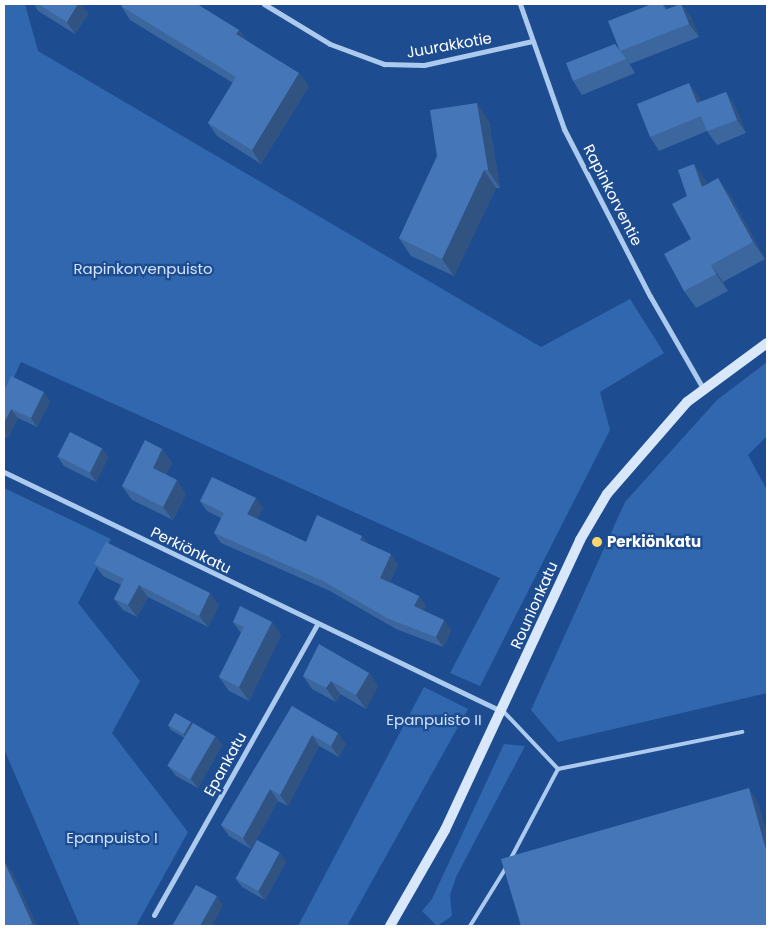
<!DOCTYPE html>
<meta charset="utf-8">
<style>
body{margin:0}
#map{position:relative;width:771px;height:930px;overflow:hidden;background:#1d4d90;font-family:Poppins,sans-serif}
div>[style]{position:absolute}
.green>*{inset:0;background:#3067ae}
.service>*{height:4px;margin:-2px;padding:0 2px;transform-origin:2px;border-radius:2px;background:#acc9ee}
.minor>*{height:5px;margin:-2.5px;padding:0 2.5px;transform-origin:2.5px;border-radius:2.5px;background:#acc9ee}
.secondary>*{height:10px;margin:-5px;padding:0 5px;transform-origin:5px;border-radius:5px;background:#d9e7fa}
.wall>*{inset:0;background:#3b669e}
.shaded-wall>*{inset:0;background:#305381}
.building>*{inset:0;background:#4577b8;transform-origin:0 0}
.dots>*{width:14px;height:14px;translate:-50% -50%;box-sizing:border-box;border:2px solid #1d4d90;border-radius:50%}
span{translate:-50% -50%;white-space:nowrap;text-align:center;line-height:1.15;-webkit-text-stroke:4.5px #1d4d90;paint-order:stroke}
.street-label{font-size:15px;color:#fff}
.park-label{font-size:15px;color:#d2e3fa}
.poi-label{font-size:15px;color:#fff;font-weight:700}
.left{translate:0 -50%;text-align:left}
.frame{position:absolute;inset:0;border:5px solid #fff;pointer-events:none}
</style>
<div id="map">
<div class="green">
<i style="clip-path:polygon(4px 4px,25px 4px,38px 51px,541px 347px,630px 299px,664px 353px,600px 392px,610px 430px,480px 686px,450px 673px,500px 578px,21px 362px,4px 399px)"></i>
<i style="clip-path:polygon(767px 362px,767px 436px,748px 455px,767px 490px,767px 693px,558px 742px,531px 710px,625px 502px,717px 400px)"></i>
<i style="clip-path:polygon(4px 488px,111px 539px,78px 603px,140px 681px,112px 733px,188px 832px,136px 926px,80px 926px,4px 749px)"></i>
<i style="clip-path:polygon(424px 687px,468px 709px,347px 926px,298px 926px)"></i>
<i style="clip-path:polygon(504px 744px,525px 746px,456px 877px,450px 895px,452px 916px,437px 926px,422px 911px,432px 899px)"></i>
</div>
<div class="service">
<i style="left:504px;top:712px;width:79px;rotate:46.5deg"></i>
<i style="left:558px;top:769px;width:188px;rotate:-11.4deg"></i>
<i style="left:510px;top:860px;width:103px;rotate:-62.2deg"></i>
<i style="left:470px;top:926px;width:70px;rotate:-58.3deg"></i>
</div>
<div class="minor">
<i style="left:264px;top:4px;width:77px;rotate:31.2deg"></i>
<i style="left:330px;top:44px;width:58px;rotate:20.3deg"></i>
<i style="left:384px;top:64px;width:40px;rotate:1.4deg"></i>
<i style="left:424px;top:65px;width:111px;rotate:-12.5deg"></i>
<i style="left:520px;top:4px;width:133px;rotate:70.6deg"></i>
<i style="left:564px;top:129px;width:188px;rotate:62.8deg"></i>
<i style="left:650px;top:296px;width:106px;rotate:60.1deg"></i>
<i style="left:4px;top:472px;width:551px;rotate:25.68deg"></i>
<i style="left:154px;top:915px;width:333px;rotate:-60.7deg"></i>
</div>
<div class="secondary">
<i style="left:390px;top:926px;width:111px;rotate:-60.2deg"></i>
<i style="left:445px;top:830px;width:320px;rotate:-65deg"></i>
<i style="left:580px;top:540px;width:53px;rotate:-59.6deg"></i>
<i style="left:607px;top:494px;width:122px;rotate:-49deg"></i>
<i style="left:687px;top:402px;width:99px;rotate:-36.4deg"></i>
</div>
<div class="wall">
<i style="clip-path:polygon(34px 4px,81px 4px,88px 14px,75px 34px,38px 11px)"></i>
<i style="clip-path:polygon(652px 4px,663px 4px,667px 9px,681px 4px,691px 17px,699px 37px,630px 64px,627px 60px,635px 73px,582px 95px,573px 81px,620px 50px)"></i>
<i style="clip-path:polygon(121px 6px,239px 30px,246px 40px,309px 86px,261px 164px,217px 136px,208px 123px,233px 83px,130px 20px)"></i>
<i style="clip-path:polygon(726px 92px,735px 106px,746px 133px,717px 145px,707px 131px,659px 151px,650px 137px,699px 97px,701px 102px)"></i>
<i style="clip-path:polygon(489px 121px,500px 188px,496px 188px,454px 276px,411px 256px,399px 238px)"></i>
<i style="clip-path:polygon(706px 181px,707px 184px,730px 195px,765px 259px,723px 282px,728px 291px,696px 308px,684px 291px,691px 239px,687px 196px)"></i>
<i style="clip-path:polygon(4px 391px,50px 401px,37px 427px,18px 418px,8px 438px,4px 436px)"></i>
<i style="clip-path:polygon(102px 448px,108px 458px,96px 482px,64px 466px,57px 456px)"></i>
<i style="clip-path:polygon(162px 449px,172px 463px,166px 474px,186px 494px,173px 520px,132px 500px,122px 486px)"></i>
<i style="clip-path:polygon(200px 501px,263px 508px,257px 519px,306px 542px,362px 536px,368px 544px,398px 564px,390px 582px,419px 596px,426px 606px,423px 611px,444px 620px,451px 631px,443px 647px,396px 629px,330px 591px,221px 543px,214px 533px,221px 518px,207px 511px)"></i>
<i style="clip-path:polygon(94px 564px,219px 605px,208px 627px,148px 597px,137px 617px,123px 610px,114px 599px,121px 585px,103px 576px)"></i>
<i style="clip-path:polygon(233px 622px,272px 622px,281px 635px,249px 701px,229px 691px,219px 677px,241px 633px)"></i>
<i style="clip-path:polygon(369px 673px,378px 686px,366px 709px,340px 694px,336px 702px,312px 689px,303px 676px)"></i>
<i style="clip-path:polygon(292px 706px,346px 744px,339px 757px,319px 746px,288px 806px,278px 801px,251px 849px,229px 836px,221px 825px)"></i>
<i style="clip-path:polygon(191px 722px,193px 725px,215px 736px,222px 745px,198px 788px,176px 776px,169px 767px,185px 738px,171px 730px,168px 725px)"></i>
<i style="clip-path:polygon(286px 862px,265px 900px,242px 887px,235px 878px)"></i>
<i style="clip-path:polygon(11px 870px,37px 926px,4px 926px)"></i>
</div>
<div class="shaded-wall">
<i style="clip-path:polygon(75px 4px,81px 4px,88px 14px,75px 34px,67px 22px)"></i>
<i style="clip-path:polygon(681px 4px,691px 17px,699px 37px,689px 24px)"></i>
<i style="clip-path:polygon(239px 30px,248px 43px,236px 34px)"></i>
<i style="clip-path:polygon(299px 73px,309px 86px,261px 164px,252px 150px)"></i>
<i style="clip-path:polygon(689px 83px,699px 97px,707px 117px,697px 103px)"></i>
<i style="clip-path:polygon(726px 92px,735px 106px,746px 133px,737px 120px)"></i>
<i style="clip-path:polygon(477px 103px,489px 121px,500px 188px,488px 170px)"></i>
<i style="clip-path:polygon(694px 164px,706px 181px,714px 204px,702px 187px)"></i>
<i style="clip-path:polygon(484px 170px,496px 188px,454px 276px,442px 259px)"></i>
<i style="clip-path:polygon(718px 178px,730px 195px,765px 259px,753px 242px)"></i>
<i style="clip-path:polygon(711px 265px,723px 282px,728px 291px,716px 274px)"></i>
<i style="clip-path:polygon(44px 392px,50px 401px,37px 427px,31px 418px)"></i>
<i style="clip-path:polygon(11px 409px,18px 418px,8px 438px,4px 432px,4px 423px)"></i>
<i style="clip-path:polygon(102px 448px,108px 458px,96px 482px,90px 473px)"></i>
<i style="clip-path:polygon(162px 449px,172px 463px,162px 481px,153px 468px)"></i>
<i style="clip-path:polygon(177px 480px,186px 494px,173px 520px,163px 507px)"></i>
<i style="clip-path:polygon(256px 498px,263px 508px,254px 524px,247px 514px)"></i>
<i style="clip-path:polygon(362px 536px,369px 546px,360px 540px)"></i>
<i style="clip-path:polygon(391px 554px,398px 564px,387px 588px,380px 578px)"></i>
<i style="clip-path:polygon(139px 585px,148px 597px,137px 617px,128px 605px)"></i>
<i style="clip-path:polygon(210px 593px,219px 605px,208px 627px,199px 616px)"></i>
<i style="clip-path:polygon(419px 596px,426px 606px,421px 616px,414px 606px)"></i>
<i style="clip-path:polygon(444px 620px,451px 631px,443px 647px,436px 637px)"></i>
<i style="clip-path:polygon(272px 622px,281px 635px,249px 701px,239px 687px)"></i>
<i style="clip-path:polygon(369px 673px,378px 686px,366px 709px,356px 695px)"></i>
<i style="clip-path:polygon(331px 681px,340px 694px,336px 702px,326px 688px)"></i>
<i style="clip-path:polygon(191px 722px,194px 726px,187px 739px,183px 734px)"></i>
<i style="clip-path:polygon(338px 733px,346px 744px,339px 757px,331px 746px)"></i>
<i style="clip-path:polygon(312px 735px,319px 746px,288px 806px,280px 795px)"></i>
<i style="clip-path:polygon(215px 736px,222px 745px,198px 788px,191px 779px)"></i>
<i style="clip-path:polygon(749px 788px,758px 802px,767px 833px,767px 853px)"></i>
<i style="clip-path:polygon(270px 789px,278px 801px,251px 849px,243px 838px)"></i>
<i style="clip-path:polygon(280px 853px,286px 862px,265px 900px,258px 891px)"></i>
<i style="clip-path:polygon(4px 860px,11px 870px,37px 926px,34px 926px,32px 923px,4px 861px)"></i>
<i style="clip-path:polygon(217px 896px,223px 906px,212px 926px,200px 926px)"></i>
</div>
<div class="building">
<i style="clip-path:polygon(38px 4px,78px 4px,67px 22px)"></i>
<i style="clip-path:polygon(123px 4px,197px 4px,239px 30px,236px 34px,299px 73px,252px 150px,208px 123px,236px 77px,121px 6px)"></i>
<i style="clip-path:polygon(652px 4px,662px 4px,665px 10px,681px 4px,689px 24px,620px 51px,608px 21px)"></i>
<i style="clip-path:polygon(615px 44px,626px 59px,573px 81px,566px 63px)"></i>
<i style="clip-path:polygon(689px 83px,697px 103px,726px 92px,737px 120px,707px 131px,701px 116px,650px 137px,637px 104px)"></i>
<i style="clip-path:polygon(477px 103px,488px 170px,484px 170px,442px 259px,399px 238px,437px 156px,430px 110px)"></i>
<i style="clip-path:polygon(694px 164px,702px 187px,718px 178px,753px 242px,711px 265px,716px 274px,684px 291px,664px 254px,691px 239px,672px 204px,687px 196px,678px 170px)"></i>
<i style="clip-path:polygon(11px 376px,44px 392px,31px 418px,11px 409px,4px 423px,4px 391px)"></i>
<i style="left:70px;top:432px;width:36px;height:27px;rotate:27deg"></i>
<i style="clip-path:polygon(145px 440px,162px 449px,153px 468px,177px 480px,163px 507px,122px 486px)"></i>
<i style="clip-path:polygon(212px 477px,256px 498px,247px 514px,306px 542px,317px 515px,362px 536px,360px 540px,391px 554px,380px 578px,419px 596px,414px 606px,444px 620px,436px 637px,389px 619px,323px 581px,214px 533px,224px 513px,200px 501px)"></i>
<i style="clip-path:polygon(106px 542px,210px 593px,199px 616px,139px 585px,128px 605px,114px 599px,124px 579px,94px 564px)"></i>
<i style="clip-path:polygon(240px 606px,272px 622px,239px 687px,219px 677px,244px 627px,233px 622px)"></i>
<i style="clip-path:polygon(319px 644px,369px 673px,356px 695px,331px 681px,326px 688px,303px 676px)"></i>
<i style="clip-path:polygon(292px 706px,338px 733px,331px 746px,312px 735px,280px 795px,270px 789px,243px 838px,221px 825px)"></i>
<i style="left:175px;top:713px;width:18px;height:14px;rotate:29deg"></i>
<i style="left:193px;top:723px;width:26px;height:50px;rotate:31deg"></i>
<i style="clip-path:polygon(749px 788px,767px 853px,767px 926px,521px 926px,501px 859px)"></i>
<i style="left:257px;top:840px;width:26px;height:44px;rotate:29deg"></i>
<i style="clip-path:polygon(4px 861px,32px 923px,26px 926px,4px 926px)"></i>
<i style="clip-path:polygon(196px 885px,217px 896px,200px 926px,172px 926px)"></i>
</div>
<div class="dots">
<i style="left:597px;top:542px;background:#fdd56b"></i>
</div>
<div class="street-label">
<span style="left:449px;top:45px;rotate:-10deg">Juurakkotie</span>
<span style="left:613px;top:195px;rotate:63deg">Rapinkorventie</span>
<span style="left:191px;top:550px;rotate:26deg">Perkiönkatu</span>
<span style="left:534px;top:605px;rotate:-66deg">Rounionkatu</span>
<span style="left:225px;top:764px;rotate:-61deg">Epankatu</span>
</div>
<div class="park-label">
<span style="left:143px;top:269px">Rapinkorvenpuisto</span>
<span style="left:434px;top:720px">Epanpuisto II</span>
<span style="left:112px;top:838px">Epanpuisto I</span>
</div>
<div class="poi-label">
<span class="left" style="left:607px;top:542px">Perkiönkatu</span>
</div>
<div class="frame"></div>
</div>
